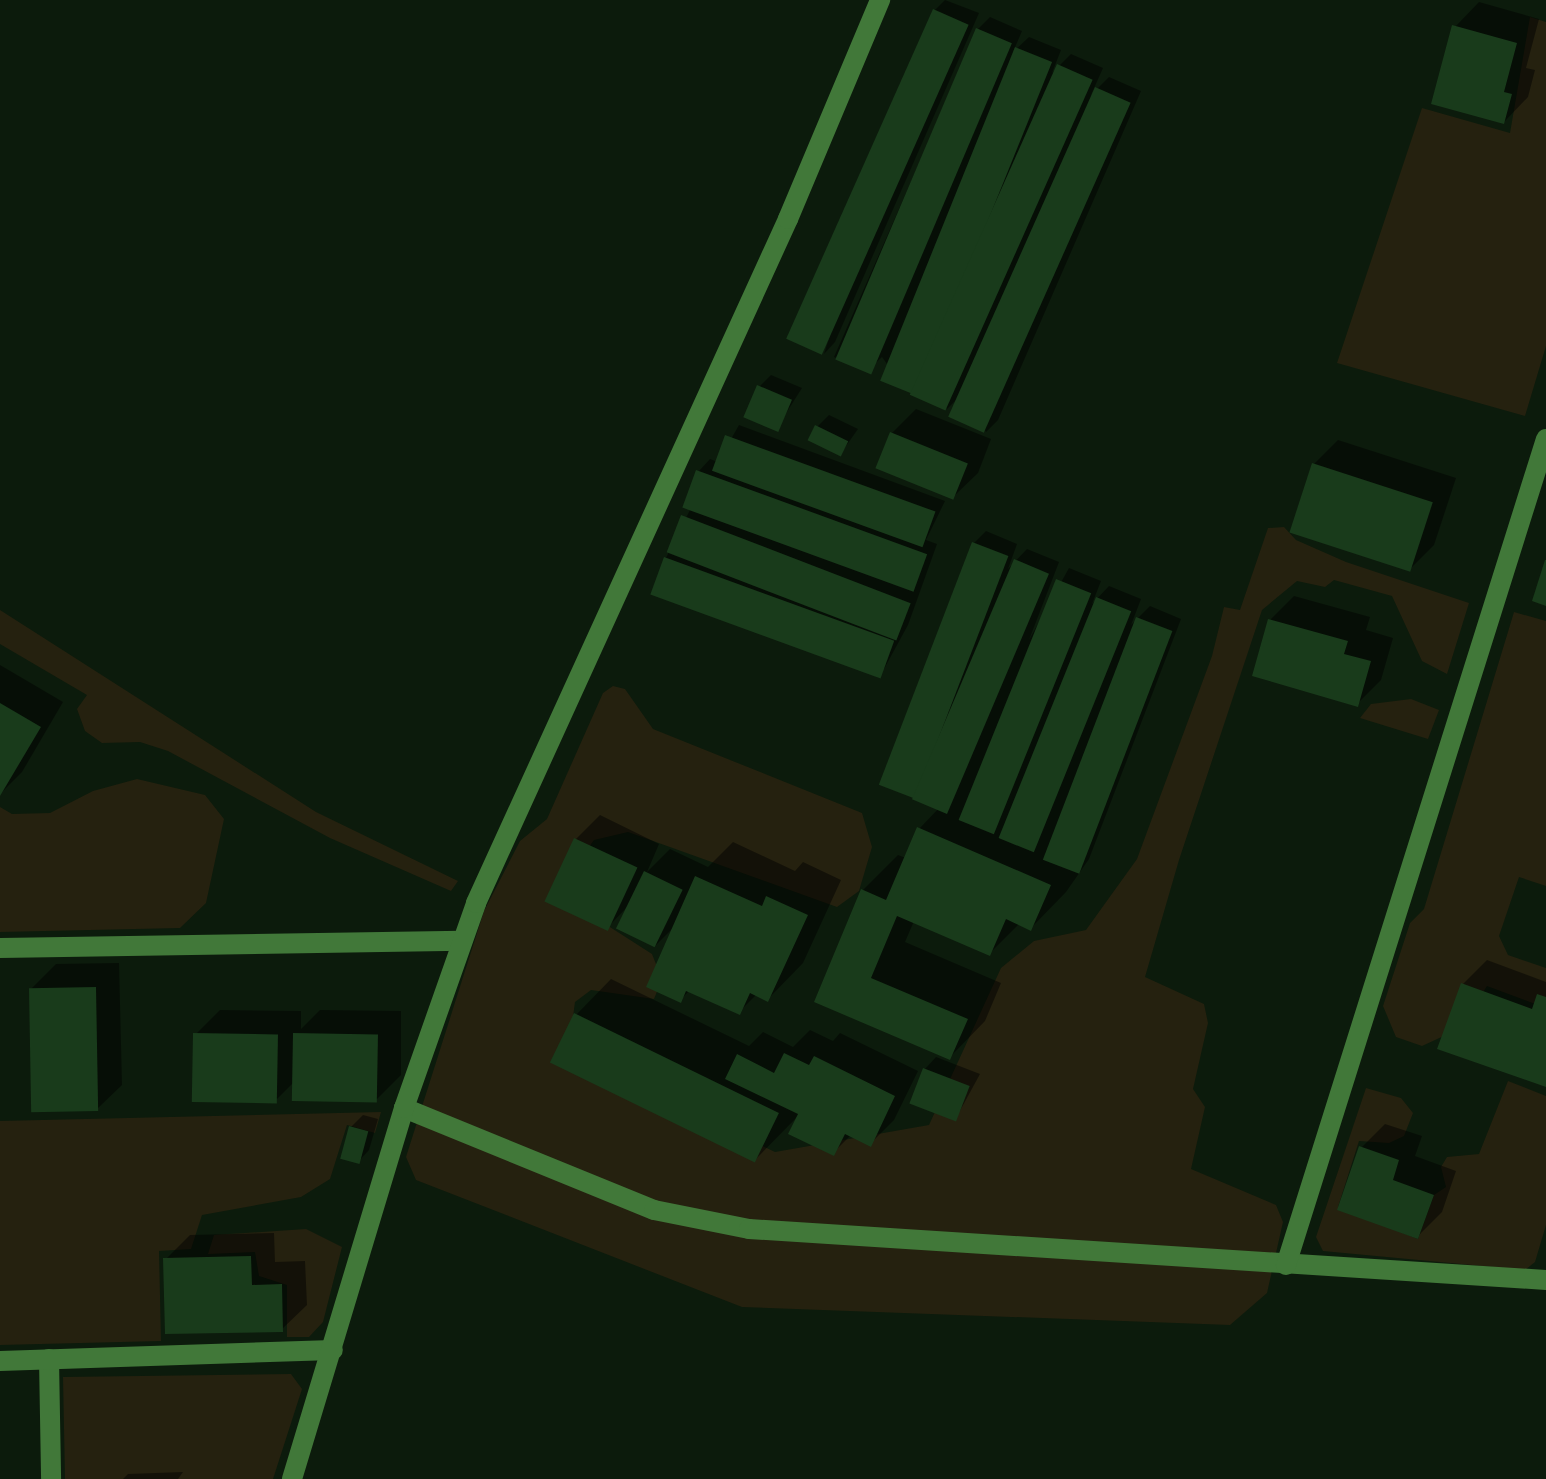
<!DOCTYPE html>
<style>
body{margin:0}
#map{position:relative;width:1546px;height:1479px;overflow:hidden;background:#0c1b0c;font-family:"Space Grotesk",sans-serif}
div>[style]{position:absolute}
.green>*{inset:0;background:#25210f}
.shadow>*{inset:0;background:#0007}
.building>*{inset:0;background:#193b1b;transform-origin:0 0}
.minor>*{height:20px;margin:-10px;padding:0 10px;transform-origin:10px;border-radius:10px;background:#417839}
span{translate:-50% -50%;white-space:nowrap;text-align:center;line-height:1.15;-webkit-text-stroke:9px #0c1b0c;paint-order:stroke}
</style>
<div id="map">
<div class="green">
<i style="clip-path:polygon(1530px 17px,1546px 22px,1546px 346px,1525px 416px,1337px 363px,1422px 108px,1510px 133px)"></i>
<i style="clip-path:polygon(1284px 527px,1296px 540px,1346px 562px,1469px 603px,1447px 674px,1422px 661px,1392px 596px,1334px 580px,1325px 587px,1297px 581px,1262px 610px,1179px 860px,1145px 977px,1204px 1004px,1208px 1023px,1193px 1089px,1205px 1107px,1191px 1169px,1276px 1205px,1283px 1222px,1267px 1293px,1230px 1325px,742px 1307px,416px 1180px,406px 1157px,484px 911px,520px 841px,547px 819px,603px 693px,613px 686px,625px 689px,653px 729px,862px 813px,872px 847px,859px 891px,837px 907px,628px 832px,594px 840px,562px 884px,574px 904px,652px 954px,662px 979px,654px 999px,591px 990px,575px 1002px,568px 1054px,775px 1152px,929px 1125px,1001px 968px,1034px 941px,1086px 930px,1137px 859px,1212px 656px,1224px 607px,1240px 610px,1268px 528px)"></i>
<i style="clip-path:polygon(0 610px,316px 812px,458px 881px,451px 891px,330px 838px,168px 751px,140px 742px,102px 743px,85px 731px,77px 709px,87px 695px,0 644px)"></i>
<i style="clip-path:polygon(1514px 612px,1546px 621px,1546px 886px,1519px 877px,1499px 936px,1508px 955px,1546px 968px,1546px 1008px,1487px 986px,1459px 1029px,1422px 1046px,1396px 1037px,1383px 1006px,1410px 923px,1424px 909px)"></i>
<i style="clip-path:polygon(1411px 699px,1439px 710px,1428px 739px,1360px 718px,1371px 704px)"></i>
<i style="clip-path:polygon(137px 779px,205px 795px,224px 819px,206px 903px,180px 928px,0 932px,0 807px,12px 814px,50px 813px,93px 791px)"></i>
<i style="clip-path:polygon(1508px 1081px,1546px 1096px,1546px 1225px,1535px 1262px,1525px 1270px,1323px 1251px,1316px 1237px,1366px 1088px,1401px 1098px,1413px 1113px,1404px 1136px,1389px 1143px,1359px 1141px,1338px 1207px,1418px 1239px,1434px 1195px,1446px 1187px,1441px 1167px,1447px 1157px,1479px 1154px)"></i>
<i style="clip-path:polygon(381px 1112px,375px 1133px,347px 1125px,330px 1179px,301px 1197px,202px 1215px,191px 1249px,159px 1251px,161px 1341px,0 1345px,0 1121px)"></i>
<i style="clip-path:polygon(306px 1229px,342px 1247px,323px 1322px,309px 1337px,287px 1337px,287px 1285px,259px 1276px,255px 1252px,208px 1254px,214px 1235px)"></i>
<i style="clip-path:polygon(291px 1374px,302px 1389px,273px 1479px,65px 1479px,63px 1377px)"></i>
</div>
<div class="shadow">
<i style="clip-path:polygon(945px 0,979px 13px,835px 342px,824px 354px,935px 10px)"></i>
<i style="clip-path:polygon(1479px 2px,1539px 19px,1526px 68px,1535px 70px,1528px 97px,1504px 122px,1455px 27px)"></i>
<i style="clip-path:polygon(990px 17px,1022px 31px,1013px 52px,1029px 37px,1061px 50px,1052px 73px,1071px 54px,1103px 68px,1091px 95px,1109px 77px,1141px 91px,998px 420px,986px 432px,964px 392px,947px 409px,925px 372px,906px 390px,882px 357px,867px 371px,834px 357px,978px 29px)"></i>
<i style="clip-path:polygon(771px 375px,802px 388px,776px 429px,760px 386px)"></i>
<i style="clip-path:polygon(916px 409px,991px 439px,978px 473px,953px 497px,892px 433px)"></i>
<i style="clip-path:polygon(829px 415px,858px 429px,841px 453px,817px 427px)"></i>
<i style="clip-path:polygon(739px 425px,945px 501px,926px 540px,937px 544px,908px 625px,879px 678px,666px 558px,691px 508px,699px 471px,710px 459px,718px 462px)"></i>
<i style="clip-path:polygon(1338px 440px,1456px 478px,1434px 545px,1410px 569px,1314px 464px)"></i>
<i style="clip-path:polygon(986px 531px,1017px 544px,1008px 569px,1027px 549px,1059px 562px,1029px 640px,1069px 568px,1101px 581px,1092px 604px,1109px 586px,1141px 599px,1131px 625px,1150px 606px,1181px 619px,1089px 859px,1066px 892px,1031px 928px,1020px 923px,990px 953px,914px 921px,905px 942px,1001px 983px,985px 1021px,950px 1057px,817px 1001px,863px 890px,898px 855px,906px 858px,919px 829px,940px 807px,933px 775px,913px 795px,974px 543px)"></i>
<i style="clip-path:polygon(1294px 596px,1370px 617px,1366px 630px,1393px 638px,1381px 680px,1357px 704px,1270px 620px)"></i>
<i style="clip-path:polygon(0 665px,63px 702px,22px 772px,0 794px)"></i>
<i style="clip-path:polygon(600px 815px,659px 844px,647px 872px,670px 849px,708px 867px,733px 842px,795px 871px,803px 862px,841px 880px,803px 963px,768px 999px,757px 994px,739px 1012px,690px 990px,680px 1000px,676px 925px,656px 945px,630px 904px,607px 928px,576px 839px)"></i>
<i style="clip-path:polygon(1487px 960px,1546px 982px,1546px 1085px,1463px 984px)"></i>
<i style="clip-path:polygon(119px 963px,122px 1085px,97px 1109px,31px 989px,56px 964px)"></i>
<i style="clip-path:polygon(611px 979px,749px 1046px,763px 1032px,793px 1047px,810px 1030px,833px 1041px,840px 1033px,918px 1071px,894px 1120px,870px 1144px,852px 1134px,833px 1153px,799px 1115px,756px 1159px,576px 1015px)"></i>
<i style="clip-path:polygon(220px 1010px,301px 1011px,301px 1029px,320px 1010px,401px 1011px,401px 1075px,377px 1099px,296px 1080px,277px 1099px,196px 1034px)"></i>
<i style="clip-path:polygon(936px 1057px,980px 1074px,956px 1118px,925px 1069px)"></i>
<i style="clip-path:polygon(363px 1115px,378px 1119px,369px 1150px,358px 1162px,351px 1127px)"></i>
<i style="clip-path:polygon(1385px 1124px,1422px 1136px,1415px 1156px,1456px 1171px,1442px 1212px,1418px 1236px,1361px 1148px)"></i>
<i style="clip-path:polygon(274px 1233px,275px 1262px,305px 1261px,307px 1305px,282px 1329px,166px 1259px,190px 1235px)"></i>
<i style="clip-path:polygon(183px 1472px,178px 1479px,123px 1479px,128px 1474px)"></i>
</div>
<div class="building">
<i style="left:933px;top:9px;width:39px;height:361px;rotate:24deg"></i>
<i style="clip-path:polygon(1452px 25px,1517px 43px,1504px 92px,1512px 94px,1504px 124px,1431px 104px)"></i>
<i style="left:976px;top:28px;width:39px;height:360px;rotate:23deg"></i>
<i style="left:1015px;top:47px;width:40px;height:360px;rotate:22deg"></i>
<i style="left:1057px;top:64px;width:39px;height:362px;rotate:24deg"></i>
<i style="left:1095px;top:87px;width:39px;height:361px;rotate:24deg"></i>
<i style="left:757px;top:385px;width:38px;height:35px;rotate:23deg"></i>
<i style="left:815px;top:425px;width:37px;height:17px;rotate:26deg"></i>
<i style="left:890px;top:432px;width:84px;height:39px;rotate:22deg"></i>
<i style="left:725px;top:435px;width:224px;height:38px;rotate:20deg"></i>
<i style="left:1312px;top:463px;width:127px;height:73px;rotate:18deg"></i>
<i style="left:696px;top:470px;width:246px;height:40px;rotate:20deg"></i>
<i style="left:681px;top:515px;width:246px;height:40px;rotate:21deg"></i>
<i style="left:972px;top:542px;width:39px;height:260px;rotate:21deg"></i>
<i style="left:664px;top:557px;width:245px;height:40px;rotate:20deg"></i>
<i style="left:1014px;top:559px;width:38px;height:261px;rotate:23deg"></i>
<i style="clip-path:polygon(1545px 560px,1546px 560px,1546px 606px,1532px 601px)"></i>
<i style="left:1056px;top:579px;width:38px;height:260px;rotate:22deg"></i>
<i style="left:1096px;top:597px;width:38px;height:260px;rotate:22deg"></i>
<i style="left:1136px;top:617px;width:39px;height:260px;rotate:21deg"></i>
<i style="clip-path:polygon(1268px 619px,1348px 641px,1344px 654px,1371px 661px,1358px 707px,1252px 676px)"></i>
<i style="clip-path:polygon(0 703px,41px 727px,0 796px)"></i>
<i style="clip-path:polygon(917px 827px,1051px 885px,1031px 931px,1006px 919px,990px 956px,897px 916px,871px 978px,968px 1019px,950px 1060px,814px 1002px,861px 889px,886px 900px)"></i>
<i style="left:574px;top:838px;width:70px;height:70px;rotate:25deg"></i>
<i style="left:644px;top:871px;width:43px;height:64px;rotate:26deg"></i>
<i style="clip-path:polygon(695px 876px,762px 906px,766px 896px,808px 915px,768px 1002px,750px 993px,740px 1015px,686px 991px,681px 1003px,646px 987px)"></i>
<i style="clip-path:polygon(1461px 983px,1532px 1009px,1537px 994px,1546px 997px,1546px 1087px,1437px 1049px)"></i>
<i style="left:96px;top:987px;width:124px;height:67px;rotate:89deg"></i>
<i style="left:574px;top:1013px;width:228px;height:55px;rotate:26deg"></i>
<i style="left:193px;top:1033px;width:85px;height:69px;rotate:1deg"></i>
<i style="left:293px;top:1033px;width:85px;height:68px;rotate:1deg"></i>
<i style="clip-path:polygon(784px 1053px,809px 1065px,814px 1056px,895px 1096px,871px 1147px,845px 1134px,834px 1156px,788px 1134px,798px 1114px,725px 1079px,737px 1054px,774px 1073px)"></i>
<i style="left:923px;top:1068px;width:50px;height:38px;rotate:21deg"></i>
<i style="left:349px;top:1126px;width:20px;height:34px;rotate:15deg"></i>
<i style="clip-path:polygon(1359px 1146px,1399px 1160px,1393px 1180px,1434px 1195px,1418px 1239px,1337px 1210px)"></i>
<i style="clip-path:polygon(251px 1256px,252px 1285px,282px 1284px,283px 1332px,165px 1334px,163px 1258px)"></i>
</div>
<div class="minor">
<i style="left:0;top:948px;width:462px;rotate:-0.9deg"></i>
<i style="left:404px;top:1108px;width:270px;rotate:22.2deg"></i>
<i style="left:654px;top:1210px;width:97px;rotate:11.3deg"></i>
<i style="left:749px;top:1229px;width:799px;rotate:3.66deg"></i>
<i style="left:1286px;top:1265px;width:866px;rotate:-72.53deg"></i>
<i style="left:49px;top:1359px;width:120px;rotate:89deg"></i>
<i style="left:0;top:1361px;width:333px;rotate:-1.9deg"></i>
<i style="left:292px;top:1479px;width:388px;rotate:-73.2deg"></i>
<i style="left:404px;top:1108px;width:217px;rotate:-70.6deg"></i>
<i style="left:476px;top:903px;width:752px;rotate:-65.48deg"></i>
<i style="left:788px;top:219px;width:238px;rotate:-67.2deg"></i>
</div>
</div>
